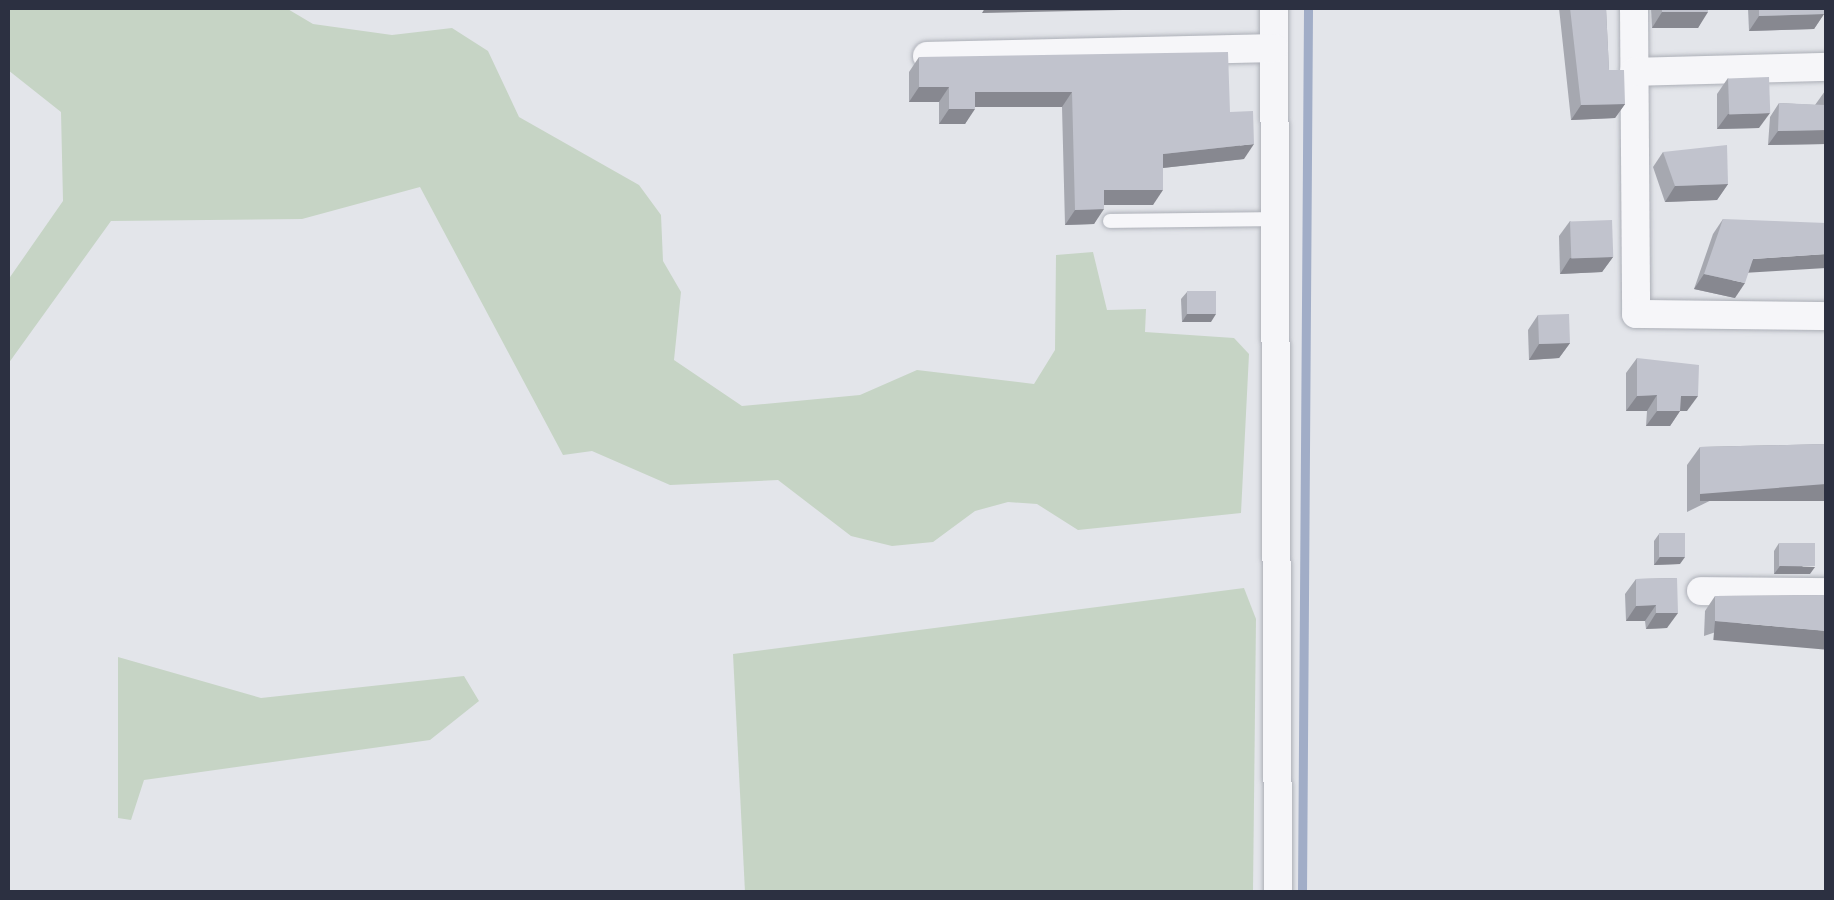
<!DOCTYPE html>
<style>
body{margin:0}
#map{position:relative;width:1834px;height:900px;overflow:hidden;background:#e3e5ea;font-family:Mulish,sans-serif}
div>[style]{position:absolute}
.green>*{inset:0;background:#c6d4c5}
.stream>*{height:9px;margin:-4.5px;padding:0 4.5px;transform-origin:4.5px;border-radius:4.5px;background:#a1adc7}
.roads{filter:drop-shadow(0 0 2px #acafb7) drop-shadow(0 0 2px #acafb7)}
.lane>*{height:14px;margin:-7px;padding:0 7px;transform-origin:7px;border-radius:7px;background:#f6f6f9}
.street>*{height:28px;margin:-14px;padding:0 14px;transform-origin:14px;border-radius:14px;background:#f6f6f9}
.wall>*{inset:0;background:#a6a8b0}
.shaded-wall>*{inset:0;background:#878890;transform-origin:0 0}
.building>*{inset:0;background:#c1c3cd;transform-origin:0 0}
span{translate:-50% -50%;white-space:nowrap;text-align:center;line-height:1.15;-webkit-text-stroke:8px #f3f4f8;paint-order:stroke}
.frame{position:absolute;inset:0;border:10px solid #2c3041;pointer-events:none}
</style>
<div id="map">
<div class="green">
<i style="clip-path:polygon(8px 8px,286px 8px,313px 24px,392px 35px,452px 28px,488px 51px,519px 117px,639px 185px,661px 215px,663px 261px,681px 292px,674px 360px,742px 406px,860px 395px,917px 370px,1034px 384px,1055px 350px,1056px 255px,1093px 252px,1107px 310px,1146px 309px,1145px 332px,1234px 338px,1249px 354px,1241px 513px,1078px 530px,1037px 504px,1008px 502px,975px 511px,933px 542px,892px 546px,851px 536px,778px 480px,670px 485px,592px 451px,563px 455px,420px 187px,302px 219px,111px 221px,8px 364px,8px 280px,63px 201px,61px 112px,8px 70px)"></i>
<i style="clip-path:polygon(1244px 588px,1256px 619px,1253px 892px,745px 892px,733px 654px)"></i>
<i style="clip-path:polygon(118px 657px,261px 698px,464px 676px,479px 701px,430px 740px,144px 780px,131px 820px,118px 818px)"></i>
</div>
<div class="stream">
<i style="left:1302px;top:892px;width:884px;rotate:-89.61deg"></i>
</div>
<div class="roads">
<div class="lane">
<i style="left:1110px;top:221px;width:166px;rotate:-0.7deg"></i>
</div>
<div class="street">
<i style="left:1274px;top:8px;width:884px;rotate:89.74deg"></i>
<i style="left:1634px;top:8px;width:306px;rotate:89.6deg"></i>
<i style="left:1636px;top:314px;width:190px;rotate:0.6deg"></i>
<i style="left:927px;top:56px;width:347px;rotate:-1.3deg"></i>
<i style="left:1634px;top:72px;width:192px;rotate:-1.5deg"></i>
<i style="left:1701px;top:591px;width:125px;rotate:0.5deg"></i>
</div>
</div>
<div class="wall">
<i style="clip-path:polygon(1559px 8px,1606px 8px,1609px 70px,1625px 104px,1615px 118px,1571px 120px)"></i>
<i style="clip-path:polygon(1651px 8px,1708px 8px,1698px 28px,1652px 28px)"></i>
<i style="clip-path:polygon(1748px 8px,1826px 8px,1824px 14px,1814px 29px,1749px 31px)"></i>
<i style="clip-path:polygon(919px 57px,1230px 112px,1244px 159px,1163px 168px,1153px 205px,1104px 205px,1094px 224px,1065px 225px,1062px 107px,975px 107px,965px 124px,939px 124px,939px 102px,909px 102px,909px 72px)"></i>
<i style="clip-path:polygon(1728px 78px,1759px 128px,1717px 129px,1717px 94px)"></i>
<i style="clip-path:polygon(1825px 91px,1826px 91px,1826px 144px,1768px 145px,1770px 117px,1779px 103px,1815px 105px)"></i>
<i style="clip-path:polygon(1663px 152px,1728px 184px,1717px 200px,1665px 202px,1653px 167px)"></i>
<i style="clip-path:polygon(1723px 219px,1735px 298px,1694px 289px,1713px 234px)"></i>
<i style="clip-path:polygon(1570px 221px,1613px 257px,1602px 272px,1560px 274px,1559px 236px)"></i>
<i style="clip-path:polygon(1187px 292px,1211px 322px,1182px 322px,1181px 299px)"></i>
<i style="clip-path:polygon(1538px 315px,1570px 343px,1559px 358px,1529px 360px,1528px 330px)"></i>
<i style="clip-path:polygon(1637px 358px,1687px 411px,1680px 411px,1670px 426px,1646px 426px,1647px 411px,1626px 411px,1626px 373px)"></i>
<i style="clip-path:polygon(1826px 444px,1687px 512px,1687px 465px,1700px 447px)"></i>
<i style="clip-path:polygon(1659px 534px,1680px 564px,1654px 565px,1654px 541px)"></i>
<i style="clip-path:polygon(1779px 543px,1810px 574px,1774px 574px,1774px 551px)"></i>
<i style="clip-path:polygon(1677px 578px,1667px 628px,1646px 629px,1645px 621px,1626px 621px,1625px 594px,1636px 579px)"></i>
<i style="clip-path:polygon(1826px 595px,1704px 636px,1705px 611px,1715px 596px)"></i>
</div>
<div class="shaded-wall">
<i style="clip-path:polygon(985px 8px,1217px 8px,982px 13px)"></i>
<i style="clip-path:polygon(1662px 12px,1708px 12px,1698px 28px,1652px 28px)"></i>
<i style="clip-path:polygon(1824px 14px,1814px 29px,1749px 31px,1759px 16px)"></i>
<i style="clip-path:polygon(919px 87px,949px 87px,939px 102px,909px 102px)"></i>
<i style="clip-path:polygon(975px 92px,1072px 92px,1062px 107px,965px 107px)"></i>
<i style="clip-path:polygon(1625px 104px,1615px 118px,1571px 120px,1581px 105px)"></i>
<i style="clip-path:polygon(949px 109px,975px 109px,965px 124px,939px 124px)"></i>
<i style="clip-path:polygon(1770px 113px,1759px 128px,1717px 129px,1728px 114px)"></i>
<i style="clip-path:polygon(1826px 130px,1826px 144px,1768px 145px,1778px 131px)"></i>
<i style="clip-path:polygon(1254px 144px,1244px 159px,1153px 169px,1163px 154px)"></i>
<i style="clip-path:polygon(1728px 184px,1717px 200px,1665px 202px,1675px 186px)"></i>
<i style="clip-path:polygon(1104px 190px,1163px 190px,1153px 205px,1093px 205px)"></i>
<i style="clip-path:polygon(1104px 209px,1094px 224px,1065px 225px,1075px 210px)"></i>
<i style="clip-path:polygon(1826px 254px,1826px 268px,1743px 273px,1753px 259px)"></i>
<i style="clip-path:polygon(1613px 257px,1602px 272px,1560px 274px,1570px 258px)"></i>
<i style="clip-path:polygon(1704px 274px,1745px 283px,1735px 298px,1694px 289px)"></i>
<i style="clip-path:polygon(1187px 314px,1216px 314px,1211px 322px,1182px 322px)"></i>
<i style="clip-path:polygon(1570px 343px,1559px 358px,1529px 360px,1539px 344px)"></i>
<i style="clip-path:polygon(1657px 395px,1647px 411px,1626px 411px,1637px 396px)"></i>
<i style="clip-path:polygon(1681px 396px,1698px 396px,1687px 411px,1670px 411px)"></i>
<i style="clip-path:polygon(1657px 411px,1680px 411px,1670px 426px,1646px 426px)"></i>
<i style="left:1826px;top:484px;width:17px;height:126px;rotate:90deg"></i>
<i style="clip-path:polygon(1660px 557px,1685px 557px,1680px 564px,1654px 565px)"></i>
<i style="clip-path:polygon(1780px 566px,1815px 567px,1810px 574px,1774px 574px)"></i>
<i style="clip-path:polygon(1656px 605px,1645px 621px,1626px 621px,1636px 606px)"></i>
<i style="clip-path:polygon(1656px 613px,1678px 613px,1667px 628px,1646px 629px)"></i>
<i style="left:1715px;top:621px;width:111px;height:19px;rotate:5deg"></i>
</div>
<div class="building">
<i style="clip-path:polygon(1570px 8px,1606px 8px,1609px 70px,1624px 70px,1625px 104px,1581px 105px)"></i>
<i style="left:1662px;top:8px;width:46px;height:4px"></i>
<i style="clip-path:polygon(1759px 8px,1824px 8px,1824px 14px,1759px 16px)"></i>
<i style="clip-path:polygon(1228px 52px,1230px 112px,1253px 111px,1254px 144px,1163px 154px,1163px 190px,1104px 190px,1104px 209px,1075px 210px,1072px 92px,975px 92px,975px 109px,949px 109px,949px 87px,919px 87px,919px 57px)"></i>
<i style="left:1769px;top:77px;width:36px;height:41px;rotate:88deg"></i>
<i style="clip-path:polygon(1825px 91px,1826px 91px,1826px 130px,1778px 131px,1779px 103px,1825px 105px)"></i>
<i style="clip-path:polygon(1727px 145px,1728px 184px,1675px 186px,1663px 152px)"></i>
<i style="clip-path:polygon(1723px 219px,1826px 223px,1826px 254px,1753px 259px,1745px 283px,1704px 274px)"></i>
<i style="left:1612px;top:220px;width:37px;height:42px;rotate:88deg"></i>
<i style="left:1216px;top:291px;width:23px;height:29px;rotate:90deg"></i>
<i style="left:1569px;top:314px;width:29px;height:31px;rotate:88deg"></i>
<i style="clip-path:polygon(1637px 358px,1699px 365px,1698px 396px,1681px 396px,1680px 411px,1657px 411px,1657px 395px,1637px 396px)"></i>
<i style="clip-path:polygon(1826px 444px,1826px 484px,1700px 494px,1700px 447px)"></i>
<i style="left:1685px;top:533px;width:24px;height:26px;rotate:90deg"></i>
<i style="left:1779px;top:543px;width:36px;height:23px"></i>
<i style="clip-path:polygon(1677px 578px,1678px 613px,1656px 613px,1656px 605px,1636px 606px,1636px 579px)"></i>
<i style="clip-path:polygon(1826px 595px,1826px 631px,1715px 621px,1715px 596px)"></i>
</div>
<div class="frame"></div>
</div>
